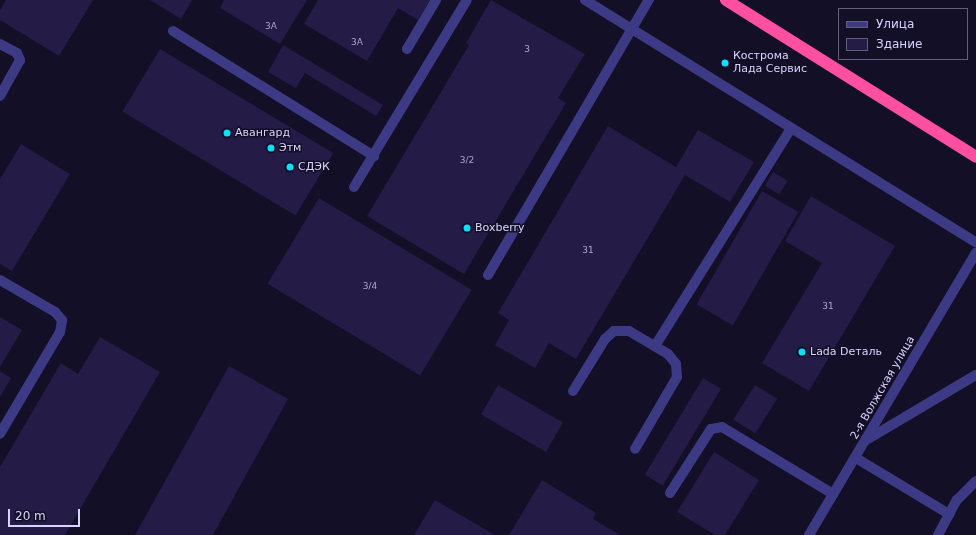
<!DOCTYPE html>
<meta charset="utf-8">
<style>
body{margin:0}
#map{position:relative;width:976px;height:535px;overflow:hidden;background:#130f26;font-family:"DejaVu Sans",sans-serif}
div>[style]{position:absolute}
.building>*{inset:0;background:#241b47;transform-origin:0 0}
.minor>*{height:10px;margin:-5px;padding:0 5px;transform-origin:5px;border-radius:5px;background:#3d3a85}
.highway>*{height:12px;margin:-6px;padding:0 6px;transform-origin:6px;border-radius:6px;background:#ff4fa3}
.dots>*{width:11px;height:11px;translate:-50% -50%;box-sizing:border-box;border:2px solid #130f26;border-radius:50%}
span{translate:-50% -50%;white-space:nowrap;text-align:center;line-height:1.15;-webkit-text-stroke:3px #130f26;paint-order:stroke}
.number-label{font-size:9px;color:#aca6d1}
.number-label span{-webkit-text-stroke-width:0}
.poi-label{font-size:11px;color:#d9d4ff}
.left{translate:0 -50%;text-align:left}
.street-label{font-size:11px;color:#d9d4ff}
.legend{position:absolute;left:838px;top:8px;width:130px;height:52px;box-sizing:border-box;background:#130f26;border:1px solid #625e7d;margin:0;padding:5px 7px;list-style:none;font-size:12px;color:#d9d4ff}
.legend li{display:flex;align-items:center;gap:8px;height:20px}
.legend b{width:20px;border:1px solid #625e7d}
.scale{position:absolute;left:8px;top:509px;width:72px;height:18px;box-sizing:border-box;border:2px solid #d9d4ff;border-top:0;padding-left:5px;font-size:12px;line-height:14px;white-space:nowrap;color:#d9d4ff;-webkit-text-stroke:3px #130f26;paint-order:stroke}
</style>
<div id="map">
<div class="building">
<i style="clip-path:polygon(6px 0,93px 0,59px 56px,0 20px,0 10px)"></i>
<i style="clip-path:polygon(150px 0,192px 0,181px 19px)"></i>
<i style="clip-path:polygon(224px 0,307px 0,280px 44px,220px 8px)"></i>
<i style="clip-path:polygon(318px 0,430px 0,418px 20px,398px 8px,367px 61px,304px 24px)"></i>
<i style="clip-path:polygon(491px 0,585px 54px,558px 98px,566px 103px,464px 274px,367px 216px,469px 45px,466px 43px)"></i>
<i style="clip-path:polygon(283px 45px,383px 105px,376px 116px,305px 73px,296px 88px,268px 72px)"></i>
<i style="left:160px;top:49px;width:202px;height:73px;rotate:31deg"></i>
<i style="clip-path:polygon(608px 126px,676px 167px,698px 130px,754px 162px,730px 202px,685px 175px,576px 359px,549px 343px,535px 368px,495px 345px,509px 320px,498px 313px)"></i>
<i style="clip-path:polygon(21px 144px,70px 174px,12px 271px,0 264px,0 179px)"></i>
<i style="left:773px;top:172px;width:17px;height:16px;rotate:31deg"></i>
<i style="left:762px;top:191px;width:42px;height:131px;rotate:30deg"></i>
<i style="clip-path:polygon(811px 196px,895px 246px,809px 391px,762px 363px,822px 263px,785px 241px)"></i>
<i style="left:319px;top:198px;width:178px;height:100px;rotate:31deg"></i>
<i style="clip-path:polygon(0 317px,22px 330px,0 367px)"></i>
<i style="clip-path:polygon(100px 337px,160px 372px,65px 535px,0 535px,0 467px,61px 363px,78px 374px)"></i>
<i style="clip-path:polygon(229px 366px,288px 399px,213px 535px,135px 535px)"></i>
<i style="clip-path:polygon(0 371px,11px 378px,0 397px)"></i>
<i style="left:703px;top:378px;width:21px;height:113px;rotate:31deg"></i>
<i style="left:498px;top:385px;width:75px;height:34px;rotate:30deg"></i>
<i style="left:755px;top:385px;width:26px;height:41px;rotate:32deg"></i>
<i style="clip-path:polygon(714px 452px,759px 480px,725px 535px,715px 535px,677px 512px)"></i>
<i style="clip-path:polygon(542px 480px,596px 513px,593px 519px,620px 535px,509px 535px)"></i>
<i style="clip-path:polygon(435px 500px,495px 535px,414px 535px)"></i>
</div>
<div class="minor">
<i style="left:585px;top:0;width:460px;rotate:31.8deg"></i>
<i style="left:173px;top:31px;width:237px;rotate:31.9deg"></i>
<i style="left:0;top:44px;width:19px;rotate:28deg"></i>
<i style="left:17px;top:53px;width:8px;rotate:67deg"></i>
<i style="left:20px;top:60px;width:41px;rotate:119.1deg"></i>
<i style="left:407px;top:49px;width:57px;rotate:-59.4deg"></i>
<i style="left:354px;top:187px;width:218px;rotate:-58.9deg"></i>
<i style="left:488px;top:275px;width:319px;rotate:-59.7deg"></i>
<i style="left:0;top:280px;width:64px;rotate:30.2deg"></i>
<i style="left:55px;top:312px;width:11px;rotate:49deg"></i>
<i style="left:62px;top:320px;width:12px;rotate:99deg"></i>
<i style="left:60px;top:332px;width:118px;rotate:120.5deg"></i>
<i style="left:655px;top:346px;width:257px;rotate:-58deg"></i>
<i style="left:573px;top:391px;width:61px;rotate:-58.4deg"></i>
<i style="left:605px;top:339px;width:12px;rotate:-42deg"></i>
<i style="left:614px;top:331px;width:15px"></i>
<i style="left:629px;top:331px;width:45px;rotate:30.5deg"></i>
<i style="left:668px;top:354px;width:13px;rotate:51deg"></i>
<i style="left:676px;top:364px;width:13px;rotate:86deg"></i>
<i style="left:677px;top:377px;width:83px;rotate:120.3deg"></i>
<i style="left:868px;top:439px;width:126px;rotate:-30.7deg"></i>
<i style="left:856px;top:458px;width:109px;rotate:31.1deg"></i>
<i style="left:670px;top:493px;width:76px;rotate:-57.4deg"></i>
<i style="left:711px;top:429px;width:11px;rotate:-10deg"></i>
<i style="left:722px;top:427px;width:130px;rotate:31.1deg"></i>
<i style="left:809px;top:535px;width:328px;rotate:-59.4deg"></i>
<i style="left:938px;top:535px;width:40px;rotate:-62deg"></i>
<i style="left:957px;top:500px;width:27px;rotate:-45deg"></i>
</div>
<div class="highway">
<i style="left:726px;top:0;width:295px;rotate:32.1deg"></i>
</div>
<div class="dots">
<i style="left:725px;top:63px;background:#00e5ff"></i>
<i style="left:227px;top:133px;background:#00e5ff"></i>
<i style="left:271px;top:148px;background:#00e5ff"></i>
<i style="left:290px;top:167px;background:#00e5ff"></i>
<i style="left:467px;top:228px;background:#00e5ff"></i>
<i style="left:802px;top:352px;background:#00e5ff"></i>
</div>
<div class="number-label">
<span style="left:271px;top:26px">3А</span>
<span style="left:357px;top:42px">3А</span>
<span style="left:527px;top:49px">3</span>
<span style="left:467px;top:160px">3/2</span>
<span style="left:588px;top:250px">31</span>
<span style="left:370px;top:286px">3/4</span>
<span style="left:828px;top:306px">31</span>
</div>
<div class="poi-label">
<span class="left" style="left:733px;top:63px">Кострома<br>Лада Сервис</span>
<span class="left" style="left:235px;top:133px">Авангард</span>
<span class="left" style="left:279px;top:148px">Этм</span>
<span class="left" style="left:298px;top:167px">СДЭК</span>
<span class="left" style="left:475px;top:228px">Boxberry</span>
<span class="left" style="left:810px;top:352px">Lada Dеталь</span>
</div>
<div class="street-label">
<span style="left:883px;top:388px;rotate:-60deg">2-я Волжская улица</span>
</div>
<ul class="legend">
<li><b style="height:5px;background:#3d3a85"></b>Улица</li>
<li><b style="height:11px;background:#241b47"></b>Здание</li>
</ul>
<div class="scale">20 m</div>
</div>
